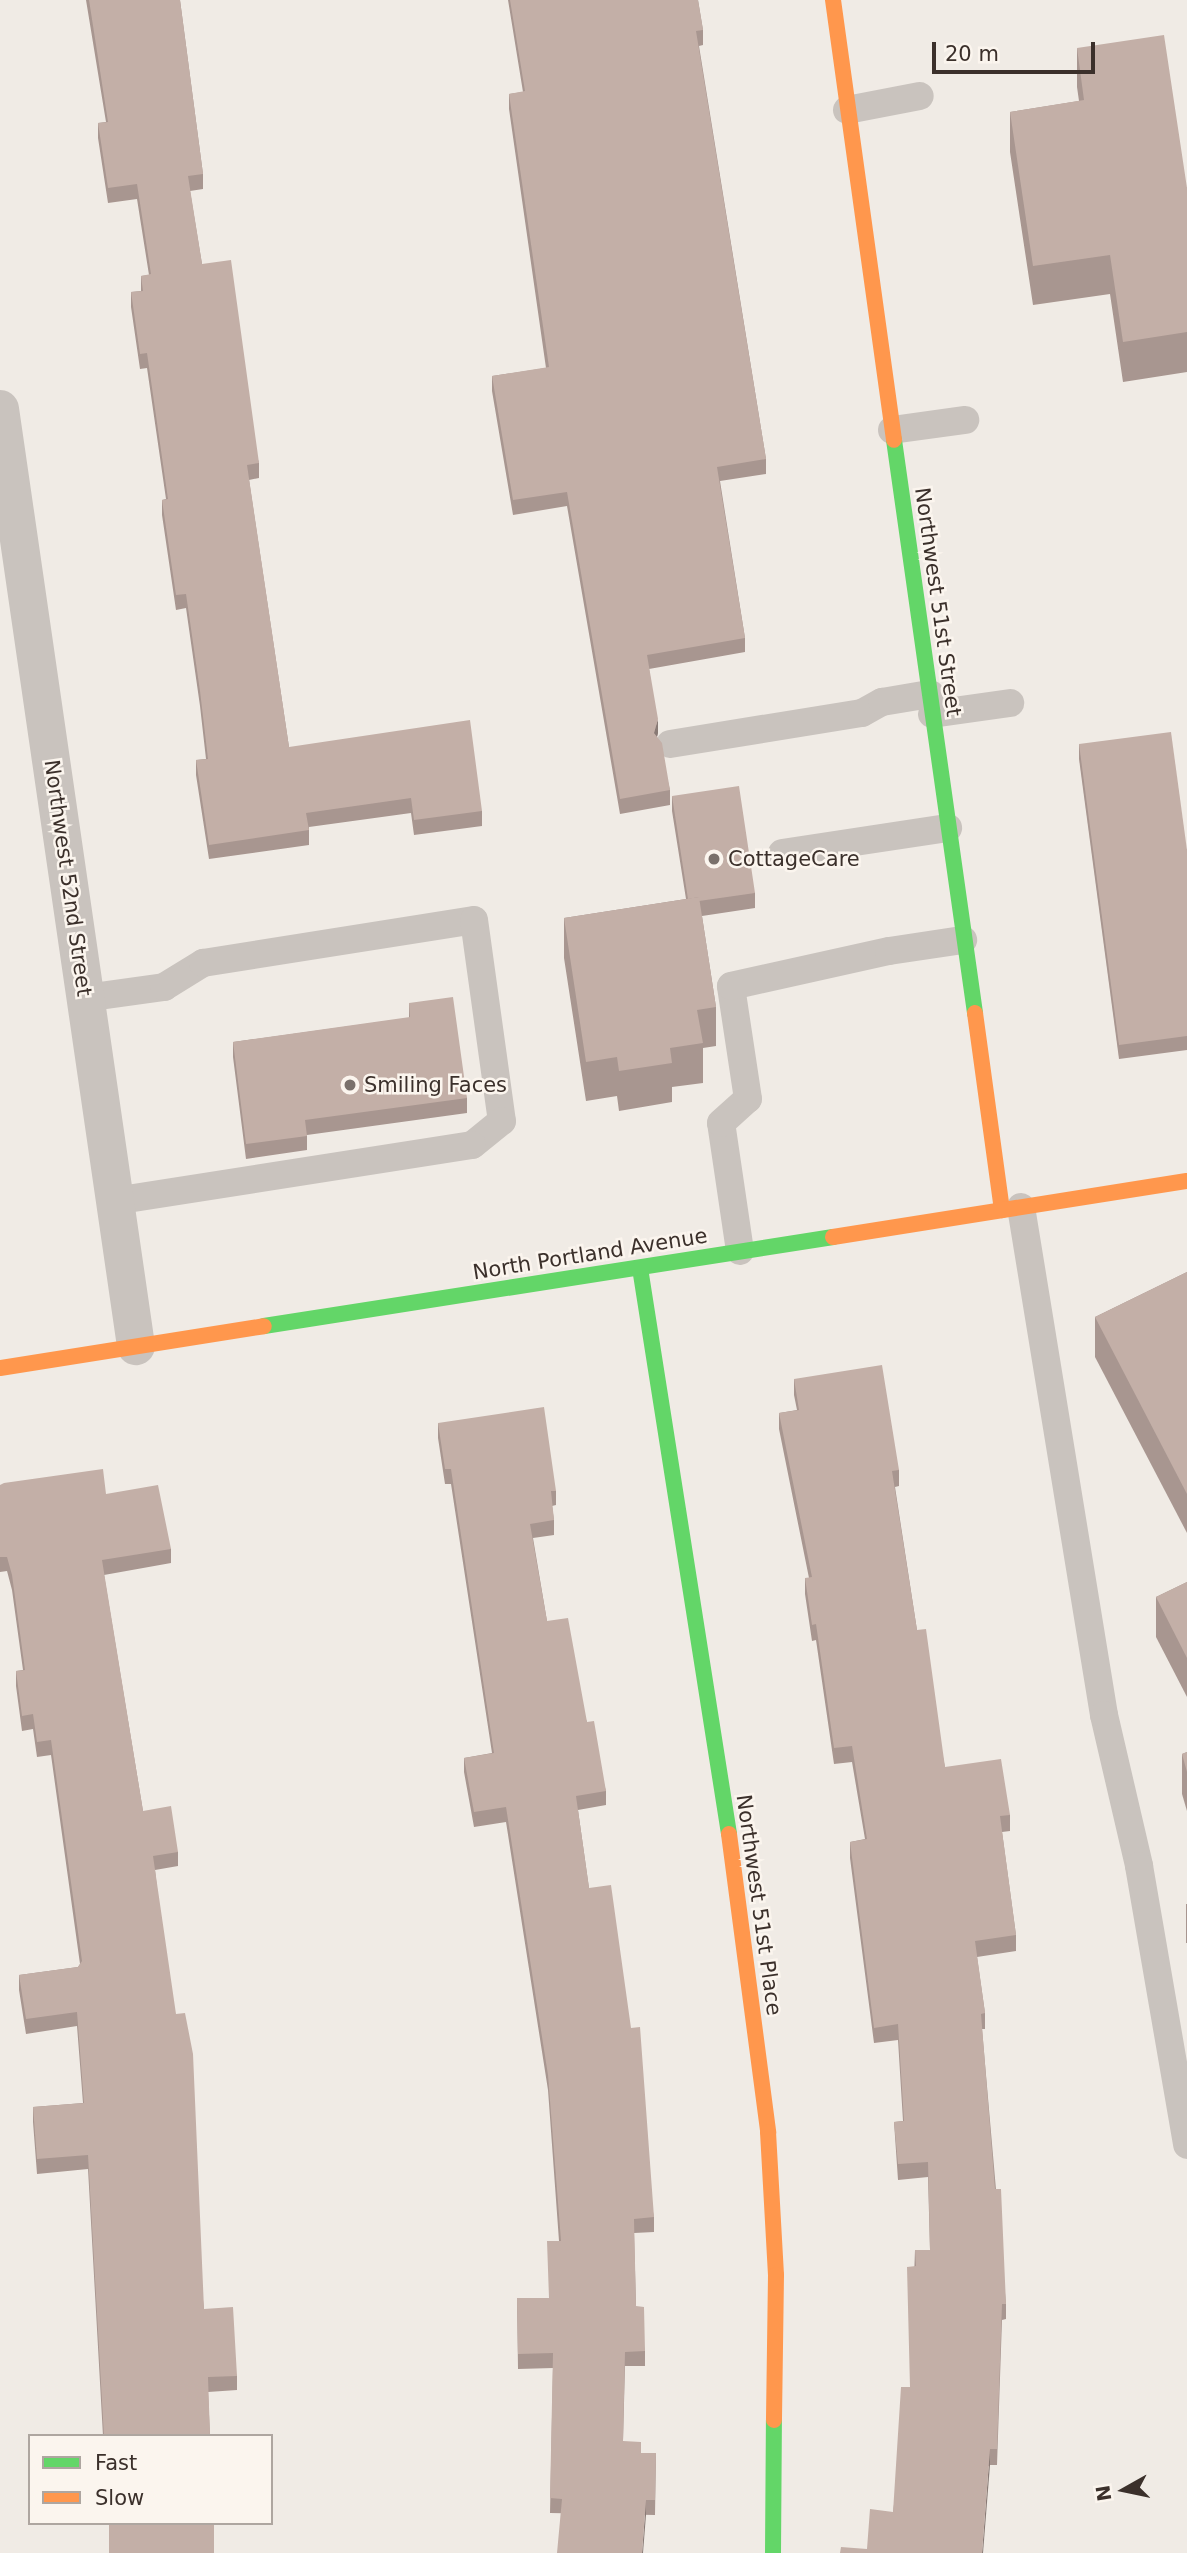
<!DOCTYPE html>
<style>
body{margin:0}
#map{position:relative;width:1187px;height:2553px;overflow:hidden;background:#f0ebe5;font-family:"DejaVu Sans",sans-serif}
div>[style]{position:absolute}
.lane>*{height:28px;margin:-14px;padding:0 14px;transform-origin:14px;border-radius:14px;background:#c9c3be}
.street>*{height:38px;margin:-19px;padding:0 19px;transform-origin:19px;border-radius:19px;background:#c9c3be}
.fast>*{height:16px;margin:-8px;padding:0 8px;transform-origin:8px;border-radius:8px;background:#63d668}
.slow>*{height:16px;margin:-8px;padding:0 8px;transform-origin:8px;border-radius:8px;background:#ff974d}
.wall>*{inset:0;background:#a89690;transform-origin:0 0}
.shaded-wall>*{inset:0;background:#887a75}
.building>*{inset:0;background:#c3afa7;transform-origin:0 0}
.dots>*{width:19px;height:19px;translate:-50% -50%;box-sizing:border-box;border:4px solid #fbf5ee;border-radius:50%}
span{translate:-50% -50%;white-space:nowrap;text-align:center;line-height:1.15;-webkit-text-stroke:5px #fbf5ee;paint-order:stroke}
.street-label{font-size:21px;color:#3b302b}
.poi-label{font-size:21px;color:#3b302b}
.left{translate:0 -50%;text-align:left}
.legend{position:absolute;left:28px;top:2434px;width:245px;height:91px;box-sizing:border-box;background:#fbf5ee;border:2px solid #aea6a0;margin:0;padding:9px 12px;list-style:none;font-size:21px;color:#3b302b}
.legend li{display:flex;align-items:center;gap:14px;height:35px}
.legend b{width:35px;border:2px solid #aea6a0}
.north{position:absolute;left:1089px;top:2455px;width:70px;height:70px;-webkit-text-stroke:5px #fbf5ee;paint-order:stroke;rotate:261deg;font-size:19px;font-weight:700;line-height:28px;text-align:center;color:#3b302b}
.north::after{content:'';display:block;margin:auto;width:24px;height:32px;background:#3b302b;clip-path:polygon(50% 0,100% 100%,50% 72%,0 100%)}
.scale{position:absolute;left:932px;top:42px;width:163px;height:32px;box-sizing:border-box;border:4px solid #3b302b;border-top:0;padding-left:9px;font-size:21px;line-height:24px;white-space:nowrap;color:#3b302b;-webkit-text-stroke:5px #fbf5ee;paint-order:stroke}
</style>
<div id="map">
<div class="lane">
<i style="left:847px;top:110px;width:74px;rotate:-10.9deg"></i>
<i style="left:892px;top:430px;width:74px;rotate:-7.8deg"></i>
<i style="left:932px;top:714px;width:79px;rotate:-8deg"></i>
<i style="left:670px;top:744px;width:194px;rotate:-9.2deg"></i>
<i style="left:862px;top:713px;width:23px;rotate:-29deg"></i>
<i style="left:882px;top:702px;width:49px;rotate:-9.5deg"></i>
<i style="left:782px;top:853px;width:168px;rotate:-8.6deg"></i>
<i style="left:85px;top:998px;width:80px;rotate:-7.9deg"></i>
<i style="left:164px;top:987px;width:46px;rotate:-31.6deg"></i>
<i style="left:203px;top:963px;width:274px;rotate:-9deg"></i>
<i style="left:474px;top:920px;width:203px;rotate:82.1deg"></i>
<i style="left:502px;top:1121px;width:38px;rotate:141deg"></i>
<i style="left:472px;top:1145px;width:362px;rotate:171.1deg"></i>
<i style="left:1021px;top:1207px;width:515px;rotate:80.72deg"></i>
<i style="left:1104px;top:1715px;width:155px;rotate:76.9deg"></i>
<i style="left:1139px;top:1866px;width:283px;rotate:80.2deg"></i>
<i style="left:740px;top:1251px;width:129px;rotate:-98.4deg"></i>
<i style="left:721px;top:1123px;width:36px;rotate:-42deg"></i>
<i style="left:748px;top:1099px;width:114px;rotate:-98.6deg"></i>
<i style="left:731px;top:986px;width:162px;rotate:-12.5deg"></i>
<i style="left:889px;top:951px;width:75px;rotate:-8.5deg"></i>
</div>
<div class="street">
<i style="left:0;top:409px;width:947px;rotate:81.74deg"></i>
</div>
<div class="fast">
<i style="left:894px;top:440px;width:579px;rotate:81.95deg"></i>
<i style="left:640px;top:1268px;width:573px;rotate:81.06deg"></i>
<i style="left:264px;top:1326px;width:576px;rotate:-8.89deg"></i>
<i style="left:773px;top:2553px;width:133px;rotate:-89.6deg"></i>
</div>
<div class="slow">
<i style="left:833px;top:0;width:444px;rotate:82.1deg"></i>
<i style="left:975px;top:1013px;width:199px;rotate:82.2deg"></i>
<i style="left:833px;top:1237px;width:358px;rotate:-9deg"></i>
<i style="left:0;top:1368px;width:267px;rotate:-9deg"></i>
<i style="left:729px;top:1834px;width:301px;rotate:82.5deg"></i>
<i style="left:768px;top:2132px;width:143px;rotate:86.8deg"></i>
<i style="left:776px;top:2275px;width:145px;rotate:90.8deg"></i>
</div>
<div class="wall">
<i style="clip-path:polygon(86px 0,180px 0,203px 174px,203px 189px,190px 191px,202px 264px,259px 463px,259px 478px,249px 480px,289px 747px,482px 811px,482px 826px,414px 835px,411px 813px,309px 827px,309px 845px,209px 859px,196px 775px,196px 760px,206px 759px,200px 706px,186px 608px,176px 610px,162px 515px,162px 500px,166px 499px,147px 368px,140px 369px,131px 307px,131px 292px,141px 291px,141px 276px,149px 275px,137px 199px,108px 203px,98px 138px,98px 123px,106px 122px)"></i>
<i style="clip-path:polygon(508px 0,698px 0,703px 30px,703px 45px,699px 46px,766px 459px,766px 474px,720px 481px,745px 638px,745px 652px,649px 669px,658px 733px,657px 737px,670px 790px,670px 805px,620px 814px,567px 506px,513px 515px,492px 391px,492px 376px,546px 368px,509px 109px,509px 94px,523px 92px)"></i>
<i style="clip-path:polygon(1077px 48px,1187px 188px,1187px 372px,1123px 382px,1110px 294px,1033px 305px,1010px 152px,1010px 112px,1079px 101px,1077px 87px)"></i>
<i style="clip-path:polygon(1079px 744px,1187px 850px,1187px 1050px,1119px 1059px,1079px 759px)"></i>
<i style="clip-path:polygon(672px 796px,755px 893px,755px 908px,702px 916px,716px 1007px,716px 1046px,703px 1048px,703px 1083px,672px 1087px,672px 1102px,619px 1111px,617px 1096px,586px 1101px,564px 958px,564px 918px,686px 899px,672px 811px)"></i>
<i style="clip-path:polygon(409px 1003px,467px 1098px,467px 1113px,307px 1135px,307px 1150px,246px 1159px,233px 1057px,233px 1042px,409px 1018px)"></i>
<i style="clip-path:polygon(1187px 1272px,1187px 1533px,1095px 1357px,1095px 1317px)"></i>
<i style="clip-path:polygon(794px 1379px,899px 1470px,899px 1486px,895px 1487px,917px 1630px,945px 1767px,1010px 1815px,1010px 1831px,1002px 1832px,1016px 1935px,1016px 1951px,977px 1957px,985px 2013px,985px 2029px,982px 2029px,1006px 2304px,1006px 2319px,1002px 2320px,997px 2465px,990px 2465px,867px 2549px,893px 2512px,910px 2387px,915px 2250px,930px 2250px,928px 2177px,898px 2180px,894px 2122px,903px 2121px,898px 2040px,874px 2043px,850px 1858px,850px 1842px,865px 1839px,852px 1762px,834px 1764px,816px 1640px,812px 1641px,805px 1594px,805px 1578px,809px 1578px,779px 1429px,779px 1413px,797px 1410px,794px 1395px)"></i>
<i style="clip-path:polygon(438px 1423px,556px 1491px,556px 1505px,552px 1506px,554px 1520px,554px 1535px,533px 1538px,547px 1621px,587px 1722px,606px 1791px,606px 1805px,578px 1810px,589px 1888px,654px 2217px,654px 2232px,634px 2233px,636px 2306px,645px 2351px,645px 2366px,625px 2366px,623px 2441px,641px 2453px,656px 2453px,655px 2515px,550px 2513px,553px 2368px,518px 2369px,517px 2298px,549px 2298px,559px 2241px,548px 2090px,506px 1822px,474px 1827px,464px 1772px,464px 1758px,492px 1753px,451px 1484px,445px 1484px,438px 1438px)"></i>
<i style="clip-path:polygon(0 1485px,106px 1494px,171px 1549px,171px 1563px,104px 1575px,143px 1811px,178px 1852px,178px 1866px,155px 1870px,204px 2309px,237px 2376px,237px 2390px,208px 2392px,210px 2436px,103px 2436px,88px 2169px,37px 2174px,33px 2122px,33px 2107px,83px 2103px,77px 2026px,26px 2034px,19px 1990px,19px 1975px,78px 1967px,80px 1964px,51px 1755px,37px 1757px,33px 1729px,22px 1731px,16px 1686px,16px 1671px,23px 1670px,12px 1590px,7px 1571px,0 1572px)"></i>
<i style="clip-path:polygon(1187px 1582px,1187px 1697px,1156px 1637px,1156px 1597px)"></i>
<i style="clip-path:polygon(1187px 1752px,1187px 1811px,1182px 1794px,1182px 1754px)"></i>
<i style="left:1186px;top:1904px;width:1px;height:39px"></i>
</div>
<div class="shaded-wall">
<i style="clip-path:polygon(658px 719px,658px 733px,654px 747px,654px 733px)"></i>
<i style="clip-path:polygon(990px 2449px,990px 2465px,983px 2553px,982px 2553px)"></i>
<i style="clip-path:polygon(646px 2500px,646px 2515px,643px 2553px,642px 2553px)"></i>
</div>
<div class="building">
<i style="clip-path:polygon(89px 0,180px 0,203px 174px,188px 176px,202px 264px,231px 260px,259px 463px,247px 465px,289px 747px,470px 720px,482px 811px,414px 820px,411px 798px,306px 813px,309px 830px,209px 845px,196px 760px,208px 759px,200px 691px,186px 594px,176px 595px,162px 500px,168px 499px,147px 353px,140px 354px,131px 292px,143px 291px,141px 276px,151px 274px,137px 184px,108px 188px,98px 123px,108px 122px)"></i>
<i style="clip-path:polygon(510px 0,698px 0,703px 30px,696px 31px,766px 459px,717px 467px,745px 638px,647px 655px,658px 719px,654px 733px,662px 743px,670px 790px,620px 799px,567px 492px,513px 500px,492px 376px,549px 367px,509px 94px,525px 91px)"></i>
<i style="clip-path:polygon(1164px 35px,1187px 188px,1187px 332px,1123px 342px,1110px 255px,1033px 266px,1010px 112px,1084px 100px,1077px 48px)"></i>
<i style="clip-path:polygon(1171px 732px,1187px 850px,1187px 1036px,1119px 1045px,1079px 744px)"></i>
<i style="clip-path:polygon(739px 786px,755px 893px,699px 901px,699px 897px,688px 899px,672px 796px)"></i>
<i style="clip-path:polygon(699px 897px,716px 1007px,697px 1010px,703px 1043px,670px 1048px,672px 1063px,619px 1071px,617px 1057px,586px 1062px,564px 918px)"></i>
<i style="clip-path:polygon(453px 997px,467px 1098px,305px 1120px,307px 1136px,246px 1144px,233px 1042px,410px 1017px,409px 1003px)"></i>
<i style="clip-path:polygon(1187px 1272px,1187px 1494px,1095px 1317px)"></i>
<i style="clip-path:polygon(882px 1365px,899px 1470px,892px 1471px,917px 1630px,926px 1629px,945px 1767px,1001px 1759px,1010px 1815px,1000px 1816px,1016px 1935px,975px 1941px,985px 2013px,981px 2014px,995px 2189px,1001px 2189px,1006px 2304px,1002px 2304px,997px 2449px,990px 2449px,982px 2553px,840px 2553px,841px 2547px,867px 2549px,870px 2509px,893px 2512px,901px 2387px,910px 2387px,907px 2267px,916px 2266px,915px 2250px,930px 2250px,928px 2162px,898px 2164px,894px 2122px,904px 2121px,898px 2024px,874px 2028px,850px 1842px,867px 1839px,852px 1746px,834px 1748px,816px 1624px,812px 1625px,805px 1578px,812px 1577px,779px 1413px,799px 1410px,794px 1379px)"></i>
<i style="clip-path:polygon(544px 1407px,556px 1491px,551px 1491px,554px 1520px,530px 1524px,547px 1621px,568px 1618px,587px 1722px,594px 1721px,606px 1791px,576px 1796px,589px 1888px,611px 1885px,631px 2028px,640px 2027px,654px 2217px,634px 2219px,636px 2306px,644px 2307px,645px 2351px,625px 2352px,623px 2441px,641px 2442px,641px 2453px,656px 2453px,655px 2500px,646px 2500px,642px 2553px,557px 2553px,562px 2499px,550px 2498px,553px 2353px,518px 2354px,517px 2298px,549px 2298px,547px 2241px,561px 2241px,548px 2075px,506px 1807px,474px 1812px,464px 1758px,494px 1753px,451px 1469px,445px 1469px,438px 1423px)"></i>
<i style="clip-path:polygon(103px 1469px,106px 1494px,158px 1485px,171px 1549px,102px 1560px,143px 1811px,171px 1806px,178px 1852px,153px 1856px,176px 2014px,185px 2013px,193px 2054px,204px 2309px,233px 2307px,237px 2376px,208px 2377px,210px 2436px,104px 2436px,88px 2155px,37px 2159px,33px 2107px,84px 2103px,77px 2012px,26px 2019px,19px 1975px,78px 1967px,82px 1961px,51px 1740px,37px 1742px,33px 1714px,22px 1716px,16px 1671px,25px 1670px,12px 1575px,7px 1557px,0 1557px,0 1485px,4px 1483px)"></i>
<i style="clip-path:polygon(1187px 1582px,1187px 1658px,1156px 1597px)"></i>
<i style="clip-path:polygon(1187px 1752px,1187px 1772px,1182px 1754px)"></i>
<i style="left:109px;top:2523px;width:105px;height:30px"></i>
</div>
<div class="dots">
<i style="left:714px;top:859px;background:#7a716c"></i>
<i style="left:350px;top:1085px;background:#7a716c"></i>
</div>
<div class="street-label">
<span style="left:938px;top:602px;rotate:82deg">Northwest 51st Street</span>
<span style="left:68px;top:878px;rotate:82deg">Northwest 52nd Street</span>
<span style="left:590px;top:1254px;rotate:-9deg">North Portland Avenue</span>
<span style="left:759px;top:1905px;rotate:82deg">Northwest 51st Place</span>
</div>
<div class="poi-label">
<span class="left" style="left:728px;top:859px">CottageCare</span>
<span class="left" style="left:364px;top:1085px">Smiling Faces</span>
</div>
<ul class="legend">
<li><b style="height:9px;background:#63d668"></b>Fast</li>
<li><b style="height:9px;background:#ff974d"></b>Slow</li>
</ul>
<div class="north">N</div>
<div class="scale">20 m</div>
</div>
